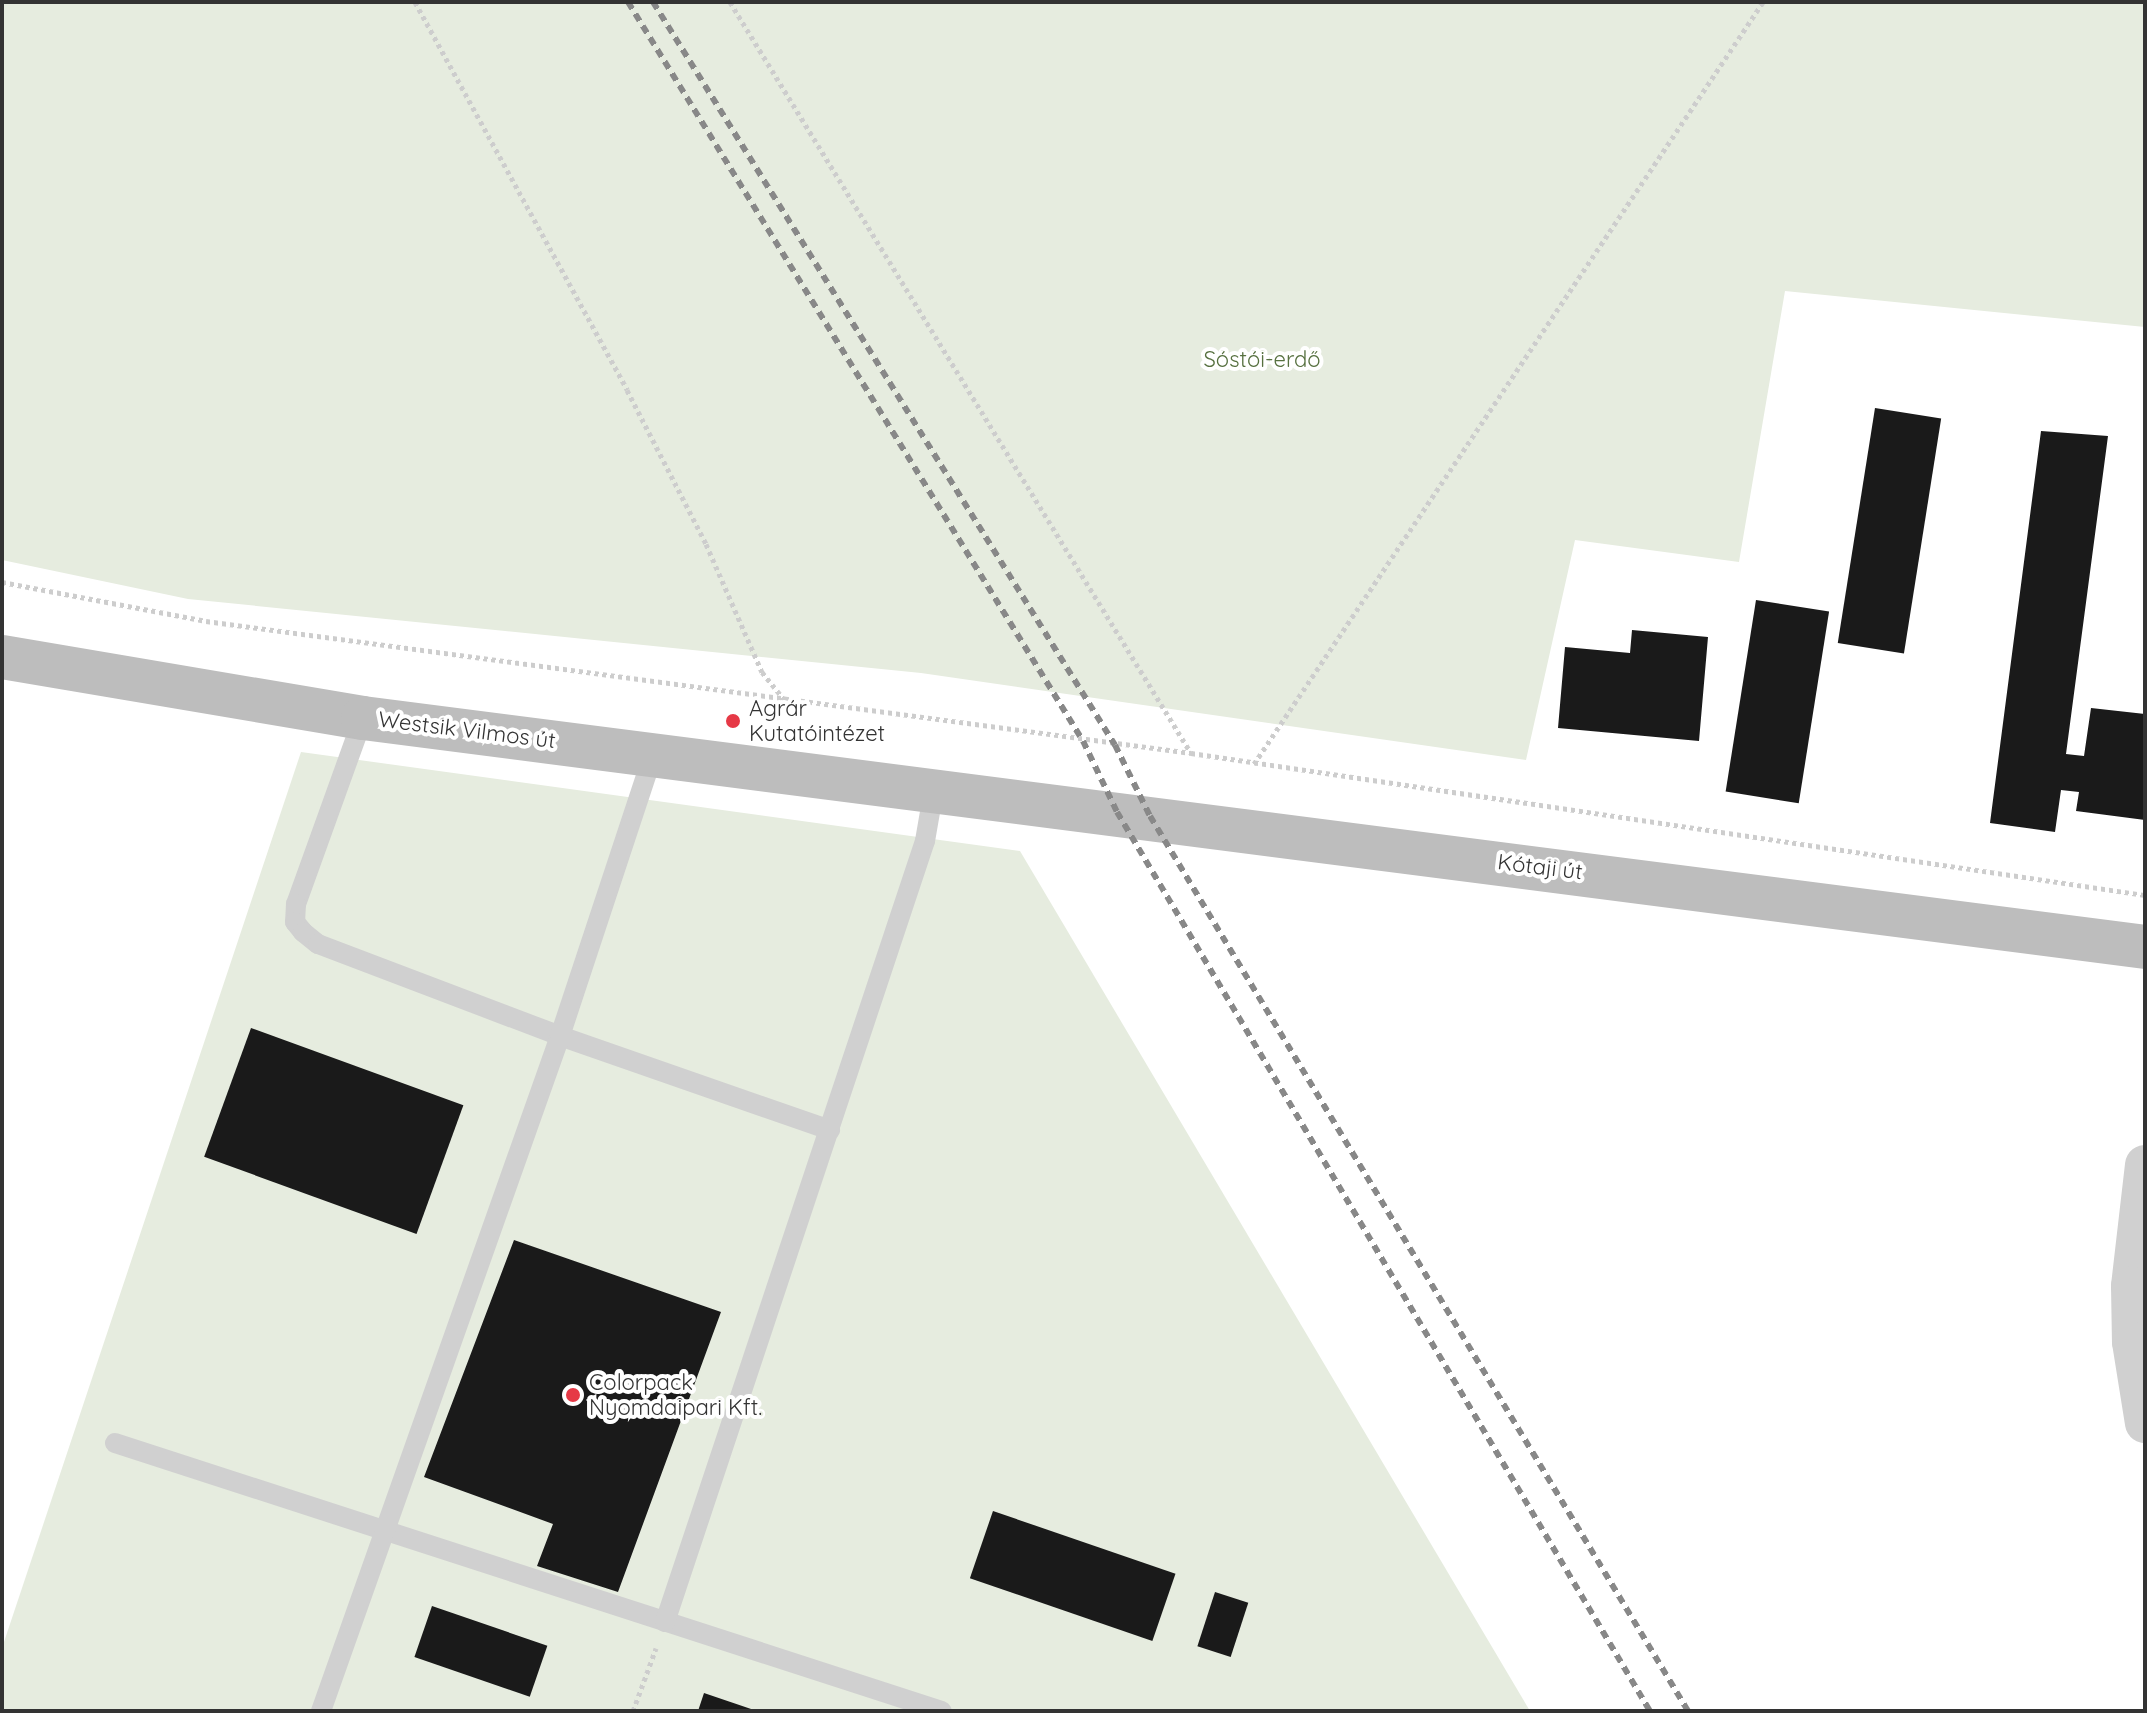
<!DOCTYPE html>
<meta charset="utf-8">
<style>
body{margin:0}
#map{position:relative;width:2147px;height:1713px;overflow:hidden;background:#fff;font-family:Quicksand,sans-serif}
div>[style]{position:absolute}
.green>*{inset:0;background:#e6ecdf}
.building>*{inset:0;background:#1a1a1a;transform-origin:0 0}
.path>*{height:5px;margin-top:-2.5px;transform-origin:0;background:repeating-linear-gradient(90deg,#cdcdcd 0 4px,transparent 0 8px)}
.service>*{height:20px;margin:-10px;padding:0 10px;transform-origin:10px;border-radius:10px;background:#d0d0d0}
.minor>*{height:40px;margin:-20px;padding:0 20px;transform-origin:20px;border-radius:20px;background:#d0d0d0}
.secondary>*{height:44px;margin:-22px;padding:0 22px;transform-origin:22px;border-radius:22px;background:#bdbdbd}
.rail>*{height:6px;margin-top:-3px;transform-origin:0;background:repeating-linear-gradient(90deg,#888 0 8px,transparent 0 14px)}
.dots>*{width:22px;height:22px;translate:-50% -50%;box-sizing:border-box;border:4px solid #fff;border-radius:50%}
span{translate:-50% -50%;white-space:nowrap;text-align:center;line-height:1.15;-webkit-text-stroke:8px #fff;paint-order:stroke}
.park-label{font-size:22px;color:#56703f}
.poi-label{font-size:22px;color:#333}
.left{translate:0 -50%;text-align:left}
.street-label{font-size:22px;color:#333}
.frame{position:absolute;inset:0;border:4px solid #333;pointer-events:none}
</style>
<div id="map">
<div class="green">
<i style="clip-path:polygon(2px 2px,2145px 2px,2145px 327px,1785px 291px,1739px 562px,1575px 540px,1526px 760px,921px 673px,188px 599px,2px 560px)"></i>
<i style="clip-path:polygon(301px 752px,1020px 851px,1530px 1711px,2px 1711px,2px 1648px)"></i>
</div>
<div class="building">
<i style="left:1875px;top:408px;width:67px;height:238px;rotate:9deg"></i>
<i style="clip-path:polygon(2041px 431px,2108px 436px,2066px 754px,2084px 756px,2091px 708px,2145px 714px,2145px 820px,2076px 811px,2079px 792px,2061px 790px,2055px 832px,1990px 823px)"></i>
<i style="left:1756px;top:600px;width:74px;height:194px;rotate:9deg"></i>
<i style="clip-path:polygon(1632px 630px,1708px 637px,1699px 741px,1558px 728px,1565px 647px,1630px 653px)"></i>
<i style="left:251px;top:1028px;width:226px;height:137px;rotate:20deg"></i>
<i style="clip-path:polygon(514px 1240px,721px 1312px,618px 1592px,537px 1566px,553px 1524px,424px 1477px)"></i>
<i style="left:993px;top:1511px;width:193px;height:71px;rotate:19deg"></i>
<i style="left:1215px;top:1592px;width:35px;height:57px;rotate:18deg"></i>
<i style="left:432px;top:1606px;width:122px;height:54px;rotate:19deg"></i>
<i style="clip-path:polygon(704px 1693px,754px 1710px,754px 1711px,698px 1711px)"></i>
</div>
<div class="path">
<i style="left:415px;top:2px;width:442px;rotate:61.3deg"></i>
<i style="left:627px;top:390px;width:173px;rotate:62.8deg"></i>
<i style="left:706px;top:544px;width:140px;rotate:66.4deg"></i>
<i style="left:762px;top:672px;width:36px;rotate:51deg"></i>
<i style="left:730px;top:2px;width:881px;rotate:58.46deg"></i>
<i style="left:2px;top:582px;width:208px;rotate:10.8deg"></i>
<i style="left:206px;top:621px;width:994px;rotate:7.63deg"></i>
<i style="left:1191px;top:753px;width:965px;rotate:8.47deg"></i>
<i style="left:1254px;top:764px;width:916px;rotate:-56.26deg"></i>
<i style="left:633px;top:1711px;width:67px;rotate:-69.9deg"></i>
</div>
<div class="service">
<i style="left:363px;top:718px;width:198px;rotate:109.8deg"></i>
<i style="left:296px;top:904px;width:18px;rotate:93deg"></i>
<i style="left:295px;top:922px;width:13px;rotate:51deg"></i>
<i style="left:303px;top:932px;width:19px;rotate:39deg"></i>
<i style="left:318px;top:944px;width:259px;rotate:20.8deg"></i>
<i style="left:560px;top:1036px;width:286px;rotate:19.2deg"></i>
<i style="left:115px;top:1443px;width:869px;rotate:17.96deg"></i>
<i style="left:665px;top:1622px;width:823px;rotate:-71.59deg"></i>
<i style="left:925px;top:841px;width:53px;rotate:-80.2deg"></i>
<i style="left:321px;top:1711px;width:716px;rotate:-70.5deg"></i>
<i style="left:560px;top:1036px;width:299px;rotate:-71.7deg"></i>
</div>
<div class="minor">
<i style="left:2145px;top:1165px;width:122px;rotate:96.6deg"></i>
<i style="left:2131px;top:1286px;width:56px;rotate:89deg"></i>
<i style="left:2132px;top:1342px;width:82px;rotate:80.9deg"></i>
</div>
<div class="secondary">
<i style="left:2px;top:657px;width:366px;rotate:9.6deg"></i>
<i style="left:363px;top:718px;width:1797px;rotate:7.32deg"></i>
</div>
<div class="rail">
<i style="left:628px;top:2px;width:868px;rotate:58.38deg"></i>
<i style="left:1083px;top:741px;width:79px;rotate:64.4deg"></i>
<i style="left:1117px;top:812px;width:1045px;rotate:59.34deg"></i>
<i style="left:653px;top:2px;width:875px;rotate:58.13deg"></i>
<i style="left:1115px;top:745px;width:79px;rotate:63.8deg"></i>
<i style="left:1150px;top:816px;width:1044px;rotate:58.99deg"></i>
</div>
<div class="dots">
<i style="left:733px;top:721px;background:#e63946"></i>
<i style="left:573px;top:1395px;background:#e63946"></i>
</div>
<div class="park-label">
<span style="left:1262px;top:360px">Sóstói-erdő</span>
</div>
<div class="poi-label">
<span class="left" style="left:749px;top:721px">Agrár<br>Kutatóintézet</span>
<span class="left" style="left:589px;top:1395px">Colorpack<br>Nyomdaipari Kft.</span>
</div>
<div class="street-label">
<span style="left:467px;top:730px;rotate:7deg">Westsik Vilmos út</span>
<span style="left:1540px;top:867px;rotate:7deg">Kótaji út</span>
</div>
<div class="frame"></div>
</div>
